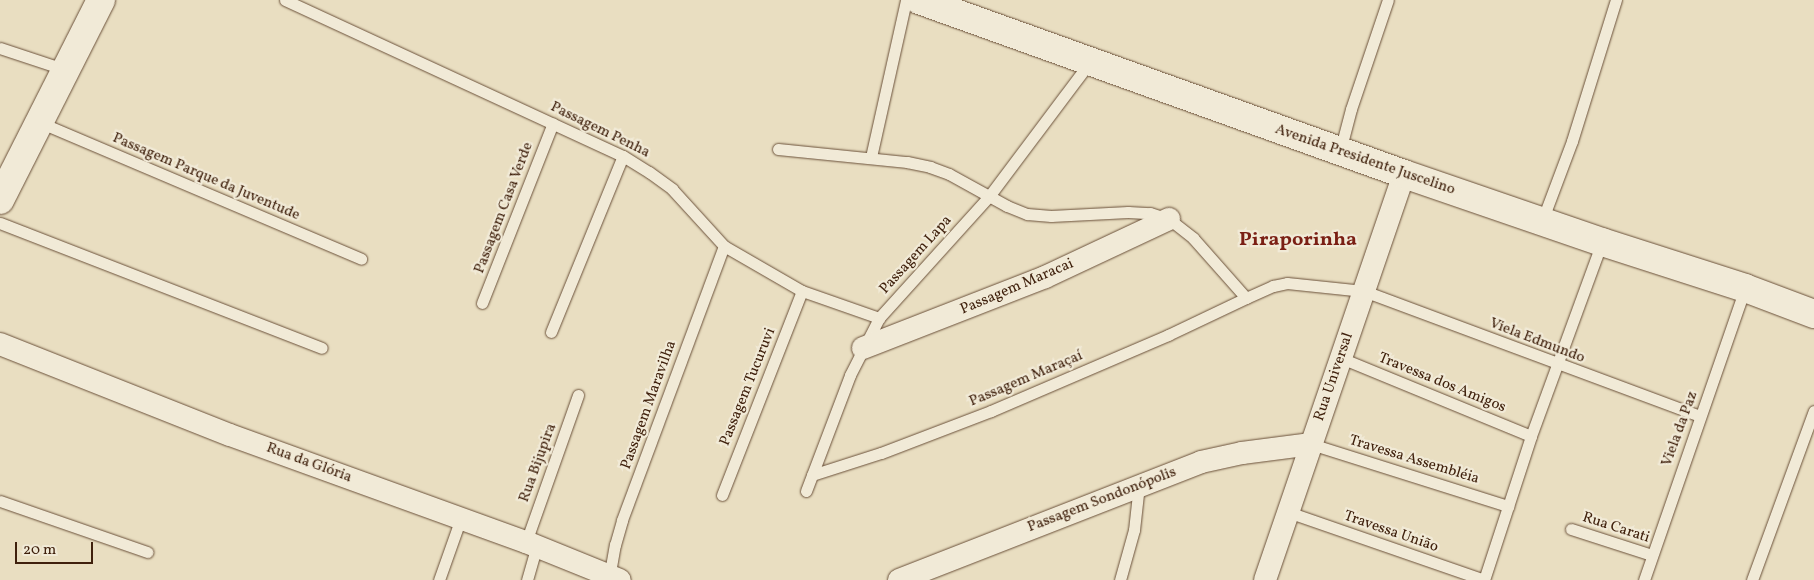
<!DOCTYPE html>
<meta charset="utf-8">
<style>
body{margin:0}
#map{position:relative;width:1814px;height:580px;overflow:hidden;background:#e9dec1;font-family:Vollkorn,serif}
div>[style]{position:absolute}
.roads{filter:drop-shadow(0 0 1px #6a5039) drop-shadow(0 0 1px #6a5039)}
.lane>*{height:11px;margin:-5.5px;padding:0 5.5px;transform-origin:5.5px;border-radius:5.5px;background:#f1ead7}
.street>*{height:22px;margin:-11px;padding:0 11px;transform-origin:11px;border-radius:11px;background:#f1ead7}
.secondary>*{height:28px;margin:-14px;padding:0 14px;transform-origin:14px;border-radius:14px;background:#f1ead7}
span{translate:-50% -50%;white-space:nowrap;text-align:center;line-height:1.15;-webkit-text-stroke:4.5px #f1ead7;paint-order:stroke}
.street-label{font-size:15px;color:#3f200c}
.district-label{font-size:20px;color:#7a1f14;font-weight:700}
.scale{position:absolute;left:15px;top:542px;width:78px;height:22px;box-sizing:border-box;border:2px solid #3f200c;border-top:0;padding-left:6px;font-size:15px;line-height:18px;white-space:nowrap;color:#3f200c;-webkit-text-stroke:4px #f1ead7;paint-order:stroke}
</style>
<div id="map">
<div class="roads">
<div class="lane">
<i style="left:285px;top:0;width:372px;rotate:24.8deg"></i>
<i style="left:623px;top:156px;width:31px;rotate:32deg"></i>
<i style="left:649px;top:172px;width:29px;rotate:36deg"></i>
<i style="left:672px;top:189px;width:77px;rotate:47.6deg"></i>
<i style="left:724px;top:246px;width:90px;rotate:30deg"></i>
<i style="left:802px;top:291px;width:82px;rotate:19.3deg"></i>
<i style="left:0;top:48px;width:70px;rotate:18.4deg"></i>
<i style="left:39px;top:122px;width:350px;rotate:23deg"></i>
<i style="left:778px;top:149px;width:130px;rotate:5.8deg"></i>
<i style="left:907px;top:162px;width:24px;rotate:12deg"></i>
<i style="left:930px;top:167px;width:20px;rotate:20deg"></i>
<i style="left:949px;top:174px;width:66px;rotate:28.9deg"></i>
<i style="left:1007px;top:206px;width:22px;rotate:22deg"></i>
<i style="left:1027px;top:214px;width:24px;rotate:5deg"></i>
<i style="left:1051px;top:216px;width:77px;rotate:-3deg"></i>
<i style="left:1128px;top:212px;width:22px;rotate:3deg"></i>
<i style="left:1150px;top:213px;width:20px;rotate:18deg"></i>
<i style="left:1169px;top:219px;width:31px;rotate:38deg"></i>
<i style="left:1193px;top:238px;width:80px;rotate:48.5deg"></i>
<i style="left:1246px;top:298px;width:30px;rotate:-24deg"></i>
<i style="left:1273px;top:286px;width:14px;rotate:-12deg"></i>
<i style="left:1287px;top:283px;width:77px;rotate:5.9deg"></i>
<i style="left:1364px;top:291px;width:358px;rotate:20.4deg"></i>
<i style="left:1340px;top:151px;width:43px;rotate:-75.3deg"></i>
<i style="left:1351px;top:109px;width:115px;rotate:-71.3deg"></i>
<i style="left:871px;top:157px;width:161px;rotate:-77.4deg"></i>
<i style="left:1542px;top:221px;width:85px;rotate:-69.4deg"></i>
<i style="left:1572px;top:141px;width:148px;rotate:-72.7deg"></i>
<i style="left:0;top:223px;width:345px;rotate:21.2deg"></i>
<i style="left:482px;top:303px;width:193px;rotate:-68.5deg"></i>
<i style="left:551px;top:332px;width:190px;rotate:-67.8deg"></i>
<i style="left:1341px;top:358px;width:205px;rotate:22.3deg"></i>
<i style="left:1311px;top:444px;width:207px;rotate:17.5deg"></i>
<i style="left:812px;top:475px;width:72px;rotate:-17.7deg"></i>
<i style="left:881px;top:453px;width:118px;rotate:-20.9deg"></i>
<i style="left:991px;top:411px;width:193px;rotate:-23.2deg"></i>
<i style="left:1168px;top:335px;width:86px;rotate:-25.4deg"></i>
<i style="left:806px;top:491px;width:124px;rotate:-69.2deg"></i>
<i style="left:850px;top:375px;width:64px;rotate:-63deg"></i>
<i style="left:879px;top:318px;width:166px;rotate:-47.9deg"></i>
<i style="left:990px;top:195px;width:166px;rotate:-53.1deg"></i>
<i style="left:722px;top:495px;width:219px;rotate:-68.6deg"></i>
<i style="left:0;top:501px;width:156px;rotate:19.1deg"></i>
<i style="left:1288px;top:512px;width:207px;rotate:19.1deg"></i>
<i style="left:1571px;top:529px;width:85px;rotate:17.8deg"></i>
<i style="left:526px;top:542px;width:156px;rotate:-70.5deg"></i>
<i style="left:609px;top:578px;width:34px;rotate:-80deg"></i>
<i style="left:615px;top:545px;width:26px;rotate:-74deg"></i>
<i style="left:622px;top:520px;width:292px;rotate:-69.6deg"></i>
<i style="left:439px;top:580px;width:66px;rotate:-70.5deg"></i>
<i style="left:527px;top:580px;width:35px;rotate:-74deg"></i>
<i style="left:1120px;top:580px;width:52px;rotate:-74.4deg"></i>
<i style="left:1134px;top:530px;width:45px;rotate:-83.7deg"></i>
<i style="left:1484px;top:580px;width:151px;rotate:-71.9deg"></i>
<i style="left:1531px;top:436px;width:207px;rotate:-69.9deg"></i>
<i style="left:1644px;top:580px;width:309px;rotate:-70.9deg"></i>
<i style="left:1752px;top:580px;width:180px;rotate:-69.9deg"></i>
</div>
<div class="street">
<i style="left:0;top:344px;width:247px;rotate:21.6deg"></i>
<i style="left:230px;top:435px;width:315px;rotate:19.9deg"></i>
<i style="left:526px;top:542px;width:101px;rotate:22deg"></i>
<i style="left:863px;top:348px;width:195px;rotate:-21.3deg"></i>
<i style="left:1045px;top:277px;width:137px;rotate:-25.1deg"></i>
<i style="left:899px;top:580px;width:324px;rotate:-21.3deg"></i>
<i style="left:1201px;top:462px;width:42px;rotate:-12.4deg"></i>
<i style="left:1242px;top:453px;width:70px;rotate:-7.4deg"></i>
<i style="left:1265px;top:580px;width:429px;rotate:-71.1deg"></i>
</div>
<div class="secondary">
<i style="left:919px;top:0;width:515px;rotate:19.74deg"></i>
<i style="left:1404px;top:174px;width:209px;rotate:19deg"></i>
<i style="left:1602px;top:242px;width:150px;rotate:17.8deg"></i>
<i style="left:1745px;top:288px;width:74px;rotate:20.6deg"></i>
<i style="left:0;top:200px;width:224px;rotate:-63.2deg"></i>
</div>
</div>
<div class="street-label">
<span style="left:600px;top:130px;rotate:26deg">Passagem Penha</span>
<span style="left:1365px;top:160px;rotate:19deg">Avenida Presidente Juscelino</span>
<span style="left:206px;top:177px;rotate:23deg">Passagem Parque da Juventude</span>
<span style="left:504px;top:208px;rotate:-69deg">Passagem Casa Verde</span>
<span style="left:916px;top:255px;rotate:-48deg">Passagem Lapa</span>
<span style="left:1017px;top:287px;rotate:-23deg">Passagem Maracai</span>
<span style="left:1537px;top:341px;rotate:21deg">Viela Edmundo</span>
<span style="left:1334px;top:377px;rotate:-71deg">Rua Universal</span>
<span style="left:1026px;top:379px;rotate:-23deg">Passagem Maraçaí</span>
<span style="left:1442px;top:383px;rotate:22deg">Travessa dos Amigos</span>
<span style="left:748px;top:387px;rotate:-68deg">Passagem Tucuruvi</span>
<span style="left:649px;top:405px;rotate:-70deg">Passagem Maravilha</span>
<span style="left:1680px;top:429px;rotate:-70deg">Viela da Paz</span>
<span style="left:1414px;top:460px;rotate:17deg">Travessa Assembléia</span>
<span style="left:309px;top:463px;rotate:20deg">Rua da Glória</span>
<span style="left:538px;top:463px;rotate:-70deg">Rua Bijupira</span>
<span style="left:1102px;top:500px;rotate:-21deg">Passagem Sondonópolis</span>
<span style="left:1616px;top:528px;rotate:18deg">Rua Carati</span>
<span style="left:1391px;top:532px;rotate:19deg">Travessa União</span>
</div>
<div class="district-label">
<span style="left:1298px;top:240px">Piraporinha</span>
</div>
<div class="scale">20 m</div>
</div>
